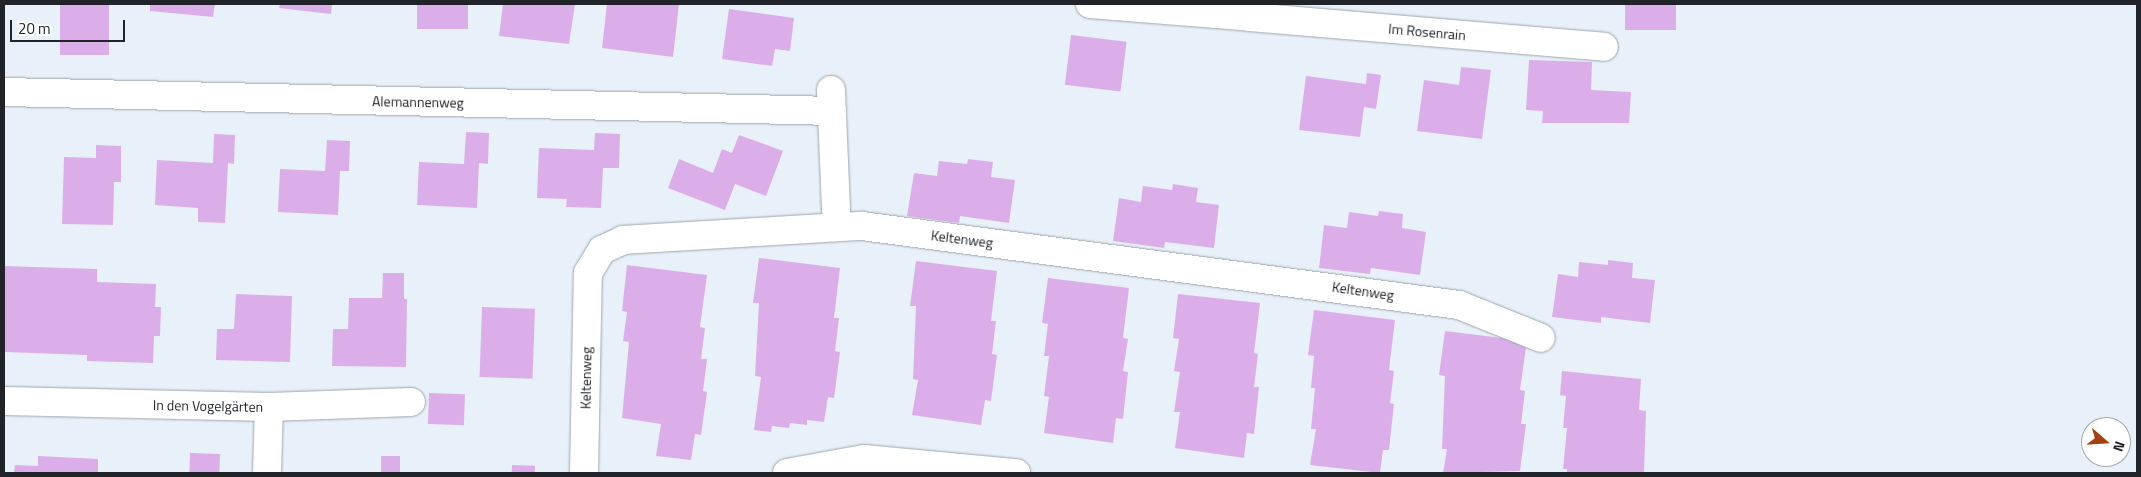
<!DOCTYPE html>
<meta charset="utf-8">
<style>
body{margin:0}
#map{position:relative;width:2141px;height:477px;overflow:hidden;background:#e8f1f9;font-family:"Titillium Web",sans-serif}
div>[style]{position:absolute}
.building>*{inset:0;background:#dbaeea;transform-origin:0 0}
.roads{filter:drop-shadow(0 0 1px #9ca5ad) drop-shadow(0 0 1px #9ca5ad)}
.minor>*{height:28px;margin:-14px;padding:0 14px;transform-origin:14px;border-radius:14px;background:#fff}
span{translate:-50% -50%;white-space:nowrap;text-align:center;line-height:1.15;-webkit-text-stroke:4px #fff;paint-order:stroke}
.street-label{font-size:14px;color:#202327}
.frame{position:absolute;inset:0;border:5px solid #202327;pointer-events:none}
.north{position:absolute;left:2081px;top:417px;width:50px;height:50px;box-sizing:border-box;background:#fff;border:1px solid #a6a7a9;border-radius:50%;rotate:109deg;font-size:14px;font-weight:700;line-height:20px;text-align:center;color:#202327}
.north::after{content:'';display:block;margin:auto;width:18px;height:22px;background:#a54011;clip-path:polygon(50% 0,100% 100%,50% 72%,0 100%)}
.scale{position:absolute;left:10px;top:20px;width:115px;height:22px;box-sizing:border-box;border:2px solid #202327;border-top:0;padding-left:6px;font-size:15px;line-height:18px;white-space:nowrap;color:#202327;-webkit-text-stroke:4px #fff;paint-order:stroke}
</style>
<div id="map">
<div class="building">
<i style="left:60px;top:4px;width:49px;height:51px"></i>
<i style="clip-path:polygon(150px 4px,215px 4px,213px 17px,150px 11px)"></i>
<i style="clip-path:polygon(280px 4px,332px 4px,331px 14px,279px 8px)"></i>
<i style="left:417px;top:4px;width:51px;height:25px"></i>
<i style="clip-path:polygon(503px 4px,575px 4px,569px 44px,499px 36px)"></i>
<i style="clip-path:polygon(607px 4px,679px 4px,673px 57px,602px 48px)"></i>
<i style="left:1625px;top:4px;width:51px;height:26px"></i>
<i style="clip-path:polygon(729px 9px,794px 18px,790px 51px,775px 49px,772px 66px,722px 59px)"></i>
<i style="left:1071px;top:35px;width:56px;height:50px;rotate:7deg"></i>
<i style="clip-path:polygon(1529px 60px,1592px 62px,1591px 90px,1631px 92px,1629px 123px,1542px 123px,1543px 111px,1526px 110px)"></i>
<i style="clip-path:polygon(1461px 67px,1491px 70px,1482px 139px,1417px 131px,1424px 80px,1459px 85px)"></i>
<i style="clip-path:polygon(1367px 73px,1381px 75px,1376px 109px,1364px 107px,1360px 137px,1299px 130px,1306px 76px,1366px 84px)"></i>
<i style="clip-path:polygon(466px 132px,489px 133px,488px 164px,479px 163px,477px 208px,417px 205px,419px 162px,464px 164px)"></i>
<i style="clip-path:polygon(595px 133px,620px 134px,619px 168px,603px 168px,601px 208px,566px 207px,567px 199px,537px 198px,539px 148px,594px 150px)"></i>
<i style="clip-path:polygon(214px 134px,235px 135px,234px 164px,228px 163px,225px 223px,198px 222px,198px 208px,155px 205px,157px 160px,213px 163px)"></i>
<i style="clip-path:polygon(739px 135px,783px 151px,766px 196px,735px 184px,725px 210px,668px 188px,679px 159px,713px 173px,722px 149px,732px 153px)"></i>
<i style="clip-path:polygon(327px 140px,350px 141px,349px 171px,340px 171px,338px 215px,278px 212px,280px 169px,325px 171px)"></i>
<i style="clip-path:polygon(96px 145px,121px 146px,121px 182px,114px 182px,113px 225px,62px 224px,64px 157px,96px 158px)"></i>
<i style="clip-path:polygon(968px 159px,993px 162px,991px 177px,1015px 180px,1009px 223px,960px 216px,959px 223px,907px 216px,914px 173px,937px 176px,939px 161px,967px 164px)"></i>
<i style="clip-path:polygon(1173px 184px,1198px 188px,1196px 202px,1219px 205px,1214px 248px,1165px 242px,1164px 248px,1113px 241px,1119px 198px,1141px 202px,1143px 186px,1172px 190px)"></i>
<i style="clip-path:polygon(1379px 211px,1403px 214px,1402px 228px,1426px 232px,1420px 275px,1371px 268px,1370px 274px,1319px 268px,1324px 225px,1347px 228px,1349px 212px,1378px 216px)"></i>
<i style="clip-path:polygon(759px 258px,840px 268px,834px 318px,839px 318px,835px 351px,840px 352px,834px 398px,828px 397px,824px 422px,807px 420px,807px 425px,790px 423px,789px 428px,772px 426px,771px 432px,754px 430px,761px 377px,755px 376px,759px 303px,753px 303px)"></i>
<i style="clip-path:polygon(1608px 260px,1633px 263px,1632px 278px,1655px 280px,1650px 323px,1601px 317px,1601px 323px,1552px 317px,1558px 274px,1578px 277px,1579px 262px,1608px 265px)"></i>
<i style="clip-path:polygon(916px 261px,997px 271px,991px 321px,996px 321px,992px 354px,997px 355px,991px 401px,985px 400px,981px 425px,912px 415px,918px 380px,913px 379px,916px 306px,910px 306px)"></i>
<i style="clip-path:polygon(627px 265px,707px 275px,700px 327px,705px 328px,701px 359px,707px 359px,703px 391px,707px 392px,701px 435px,695px 434px,691px 460px,656px 456px,661px 424px,622px 418px,629px 342px,623px 341px,627px 312px,622px 311px)"></i>
<i style="clip-path:polygon(4px 266px,97px 269px,97px 282px,156px 284px,155px 307px,161px 307px,160px 336px,154px 336px,153px 363px,87px 361px,87px 355px,4px 352px)"></i>
<i style="clip-path:polygon(383px 273px,404px 273px,404px 299px,407px 299px,406px 367px,332px 366px,333px 329px,348px 329px,349px 298px,382px 298px)"></i>
<i style="clip-path:polygon(1048px 278px,1129px 288px,1123px 338px,1128px 339px,1123px 371px,1128px 372px,1123px 419px,1116px 418px,1113px 443px,1044px 433px,1049px 397px,1044px 396px,1049px 356px,1044px 356px,1048px 324px,1042px 323px)"></i>
<i style="clip-path:polygon(236px 294px,292px 296px,290px 362px,216px 360px,217px 329px,234px 329px)"></i>
<i style="clip-path:polygon(1178px 294px,1260px 303px,1254px 353px,1258px 354px,1254px 387px,1259px 387px,1254px 434px,1247px 433px,1244px 458px,1175px 448px,1180px 412px,1174px 412px,1180px 372px,1174px 371px,1179px 339px,1173px 338px)"></i>
<i style="left:482px;top:307px;width:53px;height:70px;rotate:2deg"></i>
<i style="clip-path:polygon(1314px 310px,1395px 320px,1389px 370px,1394px 371px,1390px 403px,1394px 404px,1389px 450px,1383px 450px,1380px 473px,1310px 465px,1316px 429px,1311px 429px,1315px 388px,1311px 388px,1314px 356px,1308px 355px)"></i>
<i style="clip-path:polygon(1445px 331px,1527px 341px,1520px 390px,1525px 391px,1521px 424px,1526px 424px,1520px 471px,1443px 473px,1447px 449px,1442px 449px,1445px 376px,1439px 375px)"></i>
<i style="clip-path:polygon(1562px 371px,1641px 379px,1639px 410px,1646px 411px,1644px 473px,1567px 473px,1567px 469px,1563px 469px,1567px 428px,1563px 428px,1566px 396px,1560px 395px)"></i>
<i style="left:429px;top:393px;width:36px;height:31px;rotate:2deg"></i>
<i style="left:190px;top:453px;width:30px;height:20px;rotate:2deg"></i>
<i style="clip-path:polygon(38px 456px,98px 459px,98px 473px,14px 473px,15px 465px,38px 466px)"></i>
<i style="left:381px;top:456px;width:19px;height:17px"></i>
<i style="left:512px;top:465px;width:23px;height:8px;rotate:2deg"></i>
</div>
<div class="roads">
<div class="minor">
<i style="left:1090px;top:4px;width:161px;rotate:4.6deg"></i>
<i style="left:1250px;top:17px;width:13px;rotate:-90deg"></i>
<i style="left:1250px;top:17px;width:355px;rotate:4.8deg"></i>
<i style="left:831px;top:90px;width:121px;rotate:87.6deg"></i>
<i style="left:4px;top:92px;width:828px;rotate:1.31deg"></i>
<i style="left:4px;top:401px;width:265px;rotate:1.3deg"></i>
<i style="left:269px;top:407px;width:142px;rotate:-2deg"></i>
<i style="left:267px;top:473px;width:66px;rotate:-88.3deg"></i>
<i style="left:584px;top:473px;width:200px;rotate:-88.9deg"></i>
<i style="left:588px;top:273px;width:27px;rotate:-59deg"></i>
<i style="left:602px;top:250px;width:23px;rotate:-25deg"></i>
<i style="left:623px;top:240px;width:239px;rotate:-3.4deg"></i>
<i style="left:862px;top:226px;width:602px;rotate:7.54deg"></i>
<i style="left:1459px;top:305px;width:88px;rotate:21.9deg"></i>
<i style="left:787px;top:473px;width:78px;rotate:-10.3deg"></i>
<i style="left:864px;top:459px;width:153px;rotate:5.3deg"></i>
</div>
</div>
<div class="street-label">
<span style="left:1427px;top:32px;rotate:5deg">Im Rosenrain</span>
<span style="left:418px;top:102px;rotate:1deg">Alemannenweg</span>
<span style="left:962px;top:239px;rotate:7deg">Keltenweg</span>
<span style="left:1363px;top:291px;rotate:8deg">Keltenweg</span>
<span style="left:586px;top:378px;rotate:-89deg">Keltenweg</span>
<span style="left:208px;top:406px;rotate:1deg">In den Vogelgärten</span>
</div>
<div class="frame"></div>
<div class="north">N</div>
<div class="scale">20 m</div>
</div>
